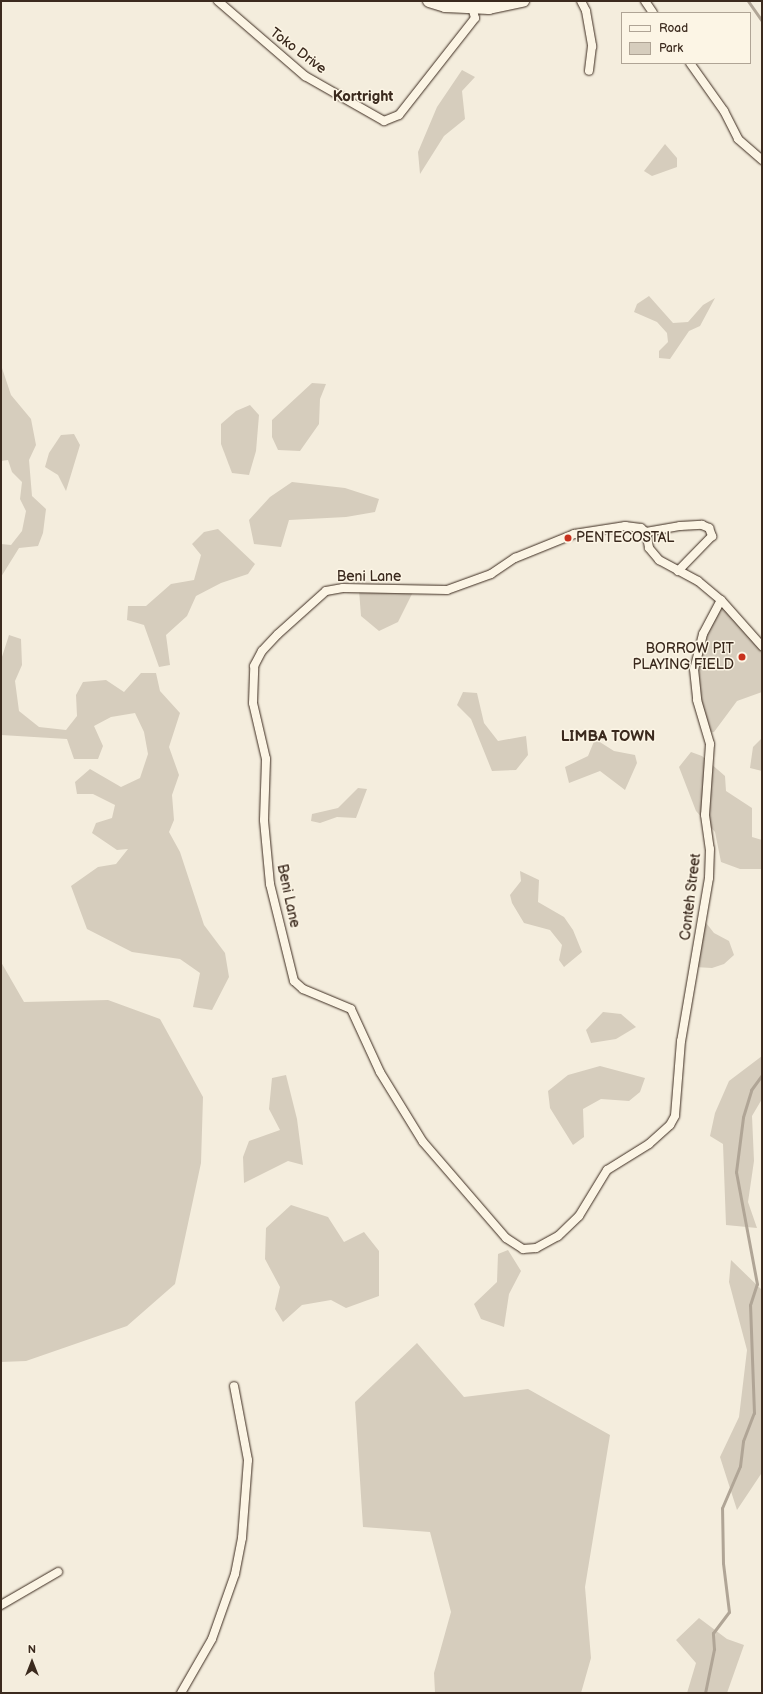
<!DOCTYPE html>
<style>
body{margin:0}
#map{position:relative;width:763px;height:1694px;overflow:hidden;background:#f4eddd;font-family:"Balsamiq Sans",sans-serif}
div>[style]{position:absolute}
.green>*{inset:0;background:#d6cdbd}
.stream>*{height:3px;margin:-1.5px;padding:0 1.5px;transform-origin:1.5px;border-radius:1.5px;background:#b0a596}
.roads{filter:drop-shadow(0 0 1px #3b2a1e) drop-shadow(0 0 1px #3b2a1e)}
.minor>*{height:8px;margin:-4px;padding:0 4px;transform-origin:4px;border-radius:4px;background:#fcf5e5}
.secondary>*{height:12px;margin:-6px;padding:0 6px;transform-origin:6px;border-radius:6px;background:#fcf5e5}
.dots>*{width:11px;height:11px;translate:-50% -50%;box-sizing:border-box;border:2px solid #fcf5e5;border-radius:50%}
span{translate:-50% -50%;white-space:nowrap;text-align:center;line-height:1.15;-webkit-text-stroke:3px #fcf5e5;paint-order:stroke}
.street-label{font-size:14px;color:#3b2a1e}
.poi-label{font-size:14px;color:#3b2a1e}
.left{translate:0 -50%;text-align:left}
.right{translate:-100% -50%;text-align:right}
.neighbourhood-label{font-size:15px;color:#3b2a1e;font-weight:700}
.frame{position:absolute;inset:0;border:2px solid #3b2a1e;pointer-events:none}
.legend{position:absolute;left:621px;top:12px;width:130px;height:52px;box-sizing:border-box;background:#fcf5e5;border:1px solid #afa495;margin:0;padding:5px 7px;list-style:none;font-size:12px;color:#3b2a1e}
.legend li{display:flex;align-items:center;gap:8px;height:20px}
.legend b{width:20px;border:1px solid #afa495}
.north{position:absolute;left:12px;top:1642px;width:40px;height:40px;-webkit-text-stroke:3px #fcf5e5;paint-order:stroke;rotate:0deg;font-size:11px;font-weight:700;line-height:16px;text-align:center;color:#3b2a1e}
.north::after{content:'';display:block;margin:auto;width:14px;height:18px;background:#3b2a1e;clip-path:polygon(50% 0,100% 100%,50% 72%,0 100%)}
</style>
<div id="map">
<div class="green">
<i style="clip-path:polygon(462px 70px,475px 77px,462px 91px,465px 119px,444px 136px,420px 174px,418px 152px,437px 107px)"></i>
<i style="clip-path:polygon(665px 144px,677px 158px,677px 167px,652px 176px,644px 171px)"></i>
<i style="clip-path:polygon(649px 296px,673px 323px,688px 322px,703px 305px,715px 298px,700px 326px,689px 331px,670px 359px,659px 358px,659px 351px,668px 342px,667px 333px,657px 322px,634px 312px,637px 304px)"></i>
<i style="clip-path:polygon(1px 365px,11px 395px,31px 419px,36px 445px,29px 460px,32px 496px,46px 509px,43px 533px,38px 546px,19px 548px,1px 577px,1px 544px,11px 545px,22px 531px,26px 511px,20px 499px,22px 482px,12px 472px,8px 460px,1px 461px)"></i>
<i style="clip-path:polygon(312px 383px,326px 384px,320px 399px,319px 424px,300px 451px,278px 450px,272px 437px,272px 420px)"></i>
<i style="clip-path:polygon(250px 405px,259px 415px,256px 451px,249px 475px,232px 473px,221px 444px,221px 424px,236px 411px)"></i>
<i style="clip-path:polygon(74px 434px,80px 445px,66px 491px,58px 475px,45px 467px,49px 453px,61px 435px)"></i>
<i style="clip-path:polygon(292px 482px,345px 488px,379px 499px,375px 512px,346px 517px,289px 520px,281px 547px,254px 544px,249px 520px,270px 497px)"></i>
<i style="clip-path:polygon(218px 529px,255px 564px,248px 574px,221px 583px,196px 596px,187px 616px,166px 635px,170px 665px,159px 667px,144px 625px,127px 620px,128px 606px,146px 606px,171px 584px,194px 580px,201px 555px,192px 544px,204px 532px)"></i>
<i style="clip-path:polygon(359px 590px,414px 590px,398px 622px,379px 631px,361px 616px)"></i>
<i style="clip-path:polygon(721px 600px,762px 646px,762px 692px,737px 701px,714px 732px,707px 733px,697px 700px,698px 649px)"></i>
<i style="clip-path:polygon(9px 635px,21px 639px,22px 665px,15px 681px,19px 711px,39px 727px,66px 730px,77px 716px,76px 695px,83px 682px,106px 680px,124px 692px,141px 673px,156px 673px,160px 691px,180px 713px,169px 747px,179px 775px,172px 795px,174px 820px,169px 832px,180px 852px,204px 925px,225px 953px,229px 977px,212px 1010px,193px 1007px,200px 973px,180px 959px,132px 952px,87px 929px,71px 886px,98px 867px,116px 864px,128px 849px,117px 850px,92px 833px,96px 823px,112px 818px,115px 805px,93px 794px,77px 794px,75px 782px,90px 769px,121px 787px,140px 778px,148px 754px,144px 732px,135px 713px,111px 717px,94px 726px,103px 746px,98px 759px,74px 759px,67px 739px,1px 735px,1px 660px)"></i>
<i style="clip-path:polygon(463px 692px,477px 693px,484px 723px,498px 741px,526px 736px,528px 755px,516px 770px,492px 771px,471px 719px,457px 705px)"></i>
<i style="clip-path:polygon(762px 738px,762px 771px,750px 768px,753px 747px)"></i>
<i style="clip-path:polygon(595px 739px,614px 751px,635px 755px,637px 763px,625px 790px,600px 771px,569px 783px,565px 767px,588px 756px)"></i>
<i style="clip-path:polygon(691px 752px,702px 756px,725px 776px,726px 791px,752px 808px,752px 837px,762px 840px,762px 869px,740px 869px,721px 862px,715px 832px,696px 811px,679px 767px)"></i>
<i style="clip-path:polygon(358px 788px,367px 789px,356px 818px,337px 817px,320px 823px,311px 821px,312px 814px,338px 808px)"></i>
<i style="clip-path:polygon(520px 871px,539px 880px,538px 902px,564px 917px,573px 930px,582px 952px,564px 967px,559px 960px,562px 945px,550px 930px,524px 923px,512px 903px,510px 895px,521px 881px)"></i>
<i style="clip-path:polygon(703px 919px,714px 933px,729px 941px,734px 955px,724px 964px,712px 968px,694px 967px)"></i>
<i style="clip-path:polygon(1px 962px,24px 1002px,108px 1000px,160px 1019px,203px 1097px,201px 1163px,175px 1284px,127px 1326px,26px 1361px,1px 1362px)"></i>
<i style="clip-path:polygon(603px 1012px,621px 1014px,636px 1027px,616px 1039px,591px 1043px,586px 1030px)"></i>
<i style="clip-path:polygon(762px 1056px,762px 1099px,752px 1116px,754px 1161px,748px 1202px,757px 1228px,726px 1225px,723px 1144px,710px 1136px,715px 1113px,729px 1081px)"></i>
<i style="clip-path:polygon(600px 1066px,645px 1078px,640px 1092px,629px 1101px,601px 1099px,583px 1109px,584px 1137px,573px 1145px,550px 1108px,548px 1091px,568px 1075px)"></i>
<i style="clip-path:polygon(286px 1075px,297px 1119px,303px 1165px,288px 1161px,244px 1183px,243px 1157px,249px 1141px,280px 1130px,269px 1109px,272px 1078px)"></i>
<i style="clip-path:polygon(291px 1205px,328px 1217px,344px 1242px,364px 1232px,379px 1251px,379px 1296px,346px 1308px,331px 1300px,302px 1305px,283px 1322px,275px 1309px,280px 1287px,265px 1259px,266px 1228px)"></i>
<i style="clip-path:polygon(508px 1250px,521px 1271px,509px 1294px,504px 1327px,481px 1319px,474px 1304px,497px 1282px,498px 1254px)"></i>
<i style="clip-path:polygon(731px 1260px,762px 1290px,761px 1474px,737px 1510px,720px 1457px,739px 1417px,747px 1350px,729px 1282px)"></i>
<i style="clip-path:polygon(417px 1343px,464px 1397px,528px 1389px,610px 1435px,585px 1587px,591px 1658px,581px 1693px,435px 1693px,434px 1673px,451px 1612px,430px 1532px,363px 1527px,355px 1402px)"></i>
<i style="clip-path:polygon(699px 1618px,727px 1639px,744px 1645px,727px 1693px,687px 1693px,696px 1663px,676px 1640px)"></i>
</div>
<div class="stream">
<i style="left:748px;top:1px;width:24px;rotate:55deg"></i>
<i style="left:705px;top:1693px;width:45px;rotate:-78.4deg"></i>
<i style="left:714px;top:1649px;width:16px;rotate:-94deg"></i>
<i style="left:713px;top:1633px;width:26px;rotate:-53deg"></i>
<i style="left:729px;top:1612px;width:49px;rotate:-97deg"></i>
<i style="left:723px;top:1563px;width:55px;rotate:-91deg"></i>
<i style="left:722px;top:1508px;width:46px;rotate:-66.8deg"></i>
<i style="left:740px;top:1466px;width:25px;rotate:-83deg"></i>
<i style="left:743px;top:1441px;width:30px;rotate:-69deg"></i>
<i style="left:754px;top:1413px;width:108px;rotate:-92.1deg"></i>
<i style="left:750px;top:1305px;width:22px;rotate:-72deg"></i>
<i style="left:757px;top:1284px;width:114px;rotate:-100.6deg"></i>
<i style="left:736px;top:1172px;width:55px;rotate:-82.7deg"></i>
<i style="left:743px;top:1117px;width:28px;rotate:-73deg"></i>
<i style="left:751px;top:1090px;width:19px;rotate:-54deg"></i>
</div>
<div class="roads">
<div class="minor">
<i style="left:218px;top:1px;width:115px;rotate:40.8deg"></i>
<i style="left:305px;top:76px;width:91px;rotate:29.7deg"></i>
<i style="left:384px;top:121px;width:16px;rotate:-22deg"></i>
<i style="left:399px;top:115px;width:123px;rotate:-51.9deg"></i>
<i style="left:475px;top:18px;width:11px;rotate:-105deg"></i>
<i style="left:581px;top:1px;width:11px;rotate:63deg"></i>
<i style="left:586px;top:11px;width:36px;rotate:80deg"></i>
<i style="left:592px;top:46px;width:25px;rotate:97deg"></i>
<i style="left:645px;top:1px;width:14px;rotate:56deg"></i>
<i style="left:690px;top:63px;width:59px;rotate:54.7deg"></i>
<i style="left:724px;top:111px;width:31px;rotate:63deg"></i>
<i style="left:738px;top:139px;width:32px;rotate:41deg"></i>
<i style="left:646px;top:532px;width:35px;rotate:-10deg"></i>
<i style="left:680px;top:526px;width:22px;rotate:-3deg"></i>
<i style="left:702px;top:525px;width:8px;rotate:23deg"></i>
<i style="left:709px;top:528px;width:9px;rotate:69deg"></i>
<i style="left:712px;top:536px;width:49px;rotate:134.2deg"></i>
<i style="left:721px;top:600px;width:38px;rotate:118deg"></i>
<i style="left:703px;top:634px;width:36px;rotate:104deg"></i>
<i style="left:694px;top:669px;width:31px;rotate:84deg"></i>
<i style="left:697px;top:700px;width:46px;rotate:73.5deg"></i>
<i style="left:710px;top:744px;width:71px;rotate:94deg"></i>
<i style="left:705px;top:815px;width:34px;rotate:82deg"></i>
<i style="left:710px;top:849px;width:29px;rotate:92deg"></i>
<i style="left:709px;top:878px;width:165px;rotate:99.7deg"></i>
<i style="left:681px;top:1041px;width:75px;rotate:94.6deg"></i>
<i style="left:675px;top:1116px;width:10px;rotate:119deg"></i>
<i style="left:670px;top:1125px;width:28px;rotate:138deg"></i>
<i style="left:649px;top:1144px;width:49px;rotate:148.2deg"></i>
<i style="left:607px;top:1170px;width:54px;rotate:121.3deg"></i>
<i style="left:579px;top:1216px;width:29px;rotate:136deg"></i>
<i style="left:558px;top:1236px;width:25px;rotate:151deg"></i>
<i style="left:536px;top:1248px;width:13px;rotate:176deg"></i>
<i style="left:523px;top:1249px;width:20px;rotate:-147deg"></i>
<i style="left:506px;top:1238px;width:127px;rotate:-130.8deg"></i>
<i style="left:423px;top:1142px;width:82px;rotate:-121.6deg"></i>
<i style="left:380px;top:1072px;width:69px;rotate:-114.7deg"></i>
<i style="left:351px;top:1009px;width:52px;rotate:-157.4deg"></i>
<i style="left:303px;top:989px;width:12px;rotate:-138deg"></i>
<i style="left:294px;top:981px;width:100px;rotate:-103.9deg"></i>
<i style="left:270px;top:884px;width:64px;rotate:-95.4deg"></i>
<i style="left:264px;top:820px;width:61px;rotate:-88.1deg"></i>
<i style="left:266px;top:759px;width:57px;rotate:-103.1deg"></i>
<i style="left:253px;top:703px;width:37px;rotate:-88deg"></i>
<i style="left:254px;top:666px;width:17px;rotate:-62deg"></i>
<i style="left:262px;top:651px;width:23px;rotate:-47deg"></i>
<i style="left:278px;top:634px;width:64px;rotate:-41.9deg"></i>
<i style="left:326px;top:591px;width:17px;rotate:-10deg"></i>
<i style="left:343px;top:588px;width:104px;rotate:1.1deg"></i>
<i style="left:447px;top:590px;width:47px;rotate:-20deg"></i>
<i style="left:491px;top:574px;width:29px;rotate:-34deg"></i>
<i style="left:515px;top:558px;width:64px;rotate:-22.1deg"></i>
<i style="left:574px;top:534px;width:52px;rotate:-8.9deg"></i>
<i style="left:625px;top:526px;width:16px;rotate:7deg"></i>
<i style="left:641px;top:528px;width:6px;rotate:39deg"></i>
<i style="left:646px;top:532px;width:16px;rotate:79deg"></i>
<i style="left:649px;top:548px;width:16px;rotate:50deg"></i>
<i style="left:659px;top:560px;width:44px;rotate:28.3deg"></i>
<i style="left:698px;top:581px;width:30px;rotate:40deg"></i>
<i style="left:721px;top:600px;width:62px;rotate:48.3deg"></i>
<i style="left:1px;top:1605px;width:66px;rotate:-30.1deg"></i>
<i style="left:181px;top:1693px;width:62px;rotate:-60.1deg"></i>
<i style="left:212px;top:1639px;width:69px;rotate:-70.5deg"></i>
<i style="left:235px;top:1574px;width:37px;rotate:-79deg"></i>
<i style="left:242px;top:1538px;width:78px;rotate:-85.6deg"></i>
<i style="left:248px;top:1460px;width:75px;rotate:-100.7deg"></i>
</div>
<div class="secondary">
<i style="left:429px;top:1px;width:17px;rotate:17deg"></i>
<i style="left:445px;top:6px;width:44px;rotate:2.6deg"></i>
<i style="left:489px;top:8px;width:35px;rotate:-12deg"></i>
</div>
</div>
<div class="dots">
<i style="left:568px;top:538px;background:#c8321e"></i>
<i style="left:742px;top:657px;background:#c8321e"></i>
</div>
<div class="street-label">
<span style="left:298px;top:51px;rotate:37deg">Toko Drive</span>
<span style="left:369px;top:577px">Beni Lane</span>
<span style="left:288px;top:896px;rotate:78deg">Beni Lane</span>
<span style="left:691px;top:897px;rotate:-83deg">Conteh Street</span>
</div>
<div class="poi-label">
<span class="left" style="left:576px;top:538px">PENTECOSTAL</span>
<span class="right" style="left:734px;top:657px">BORROW PIT<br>PLAYING FIELD</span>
</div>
<div class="neighbourhood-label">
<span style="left:363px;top:97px">Kortright</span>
<span style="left:608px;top:737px">LIMBA TOWN</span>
</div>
<div class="frame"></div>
<ul class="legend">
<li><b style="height:5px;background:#fcf5e5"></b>Road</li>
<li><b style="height:11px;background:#d6cdbd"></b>Park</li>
</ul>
<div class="north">N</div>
</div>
